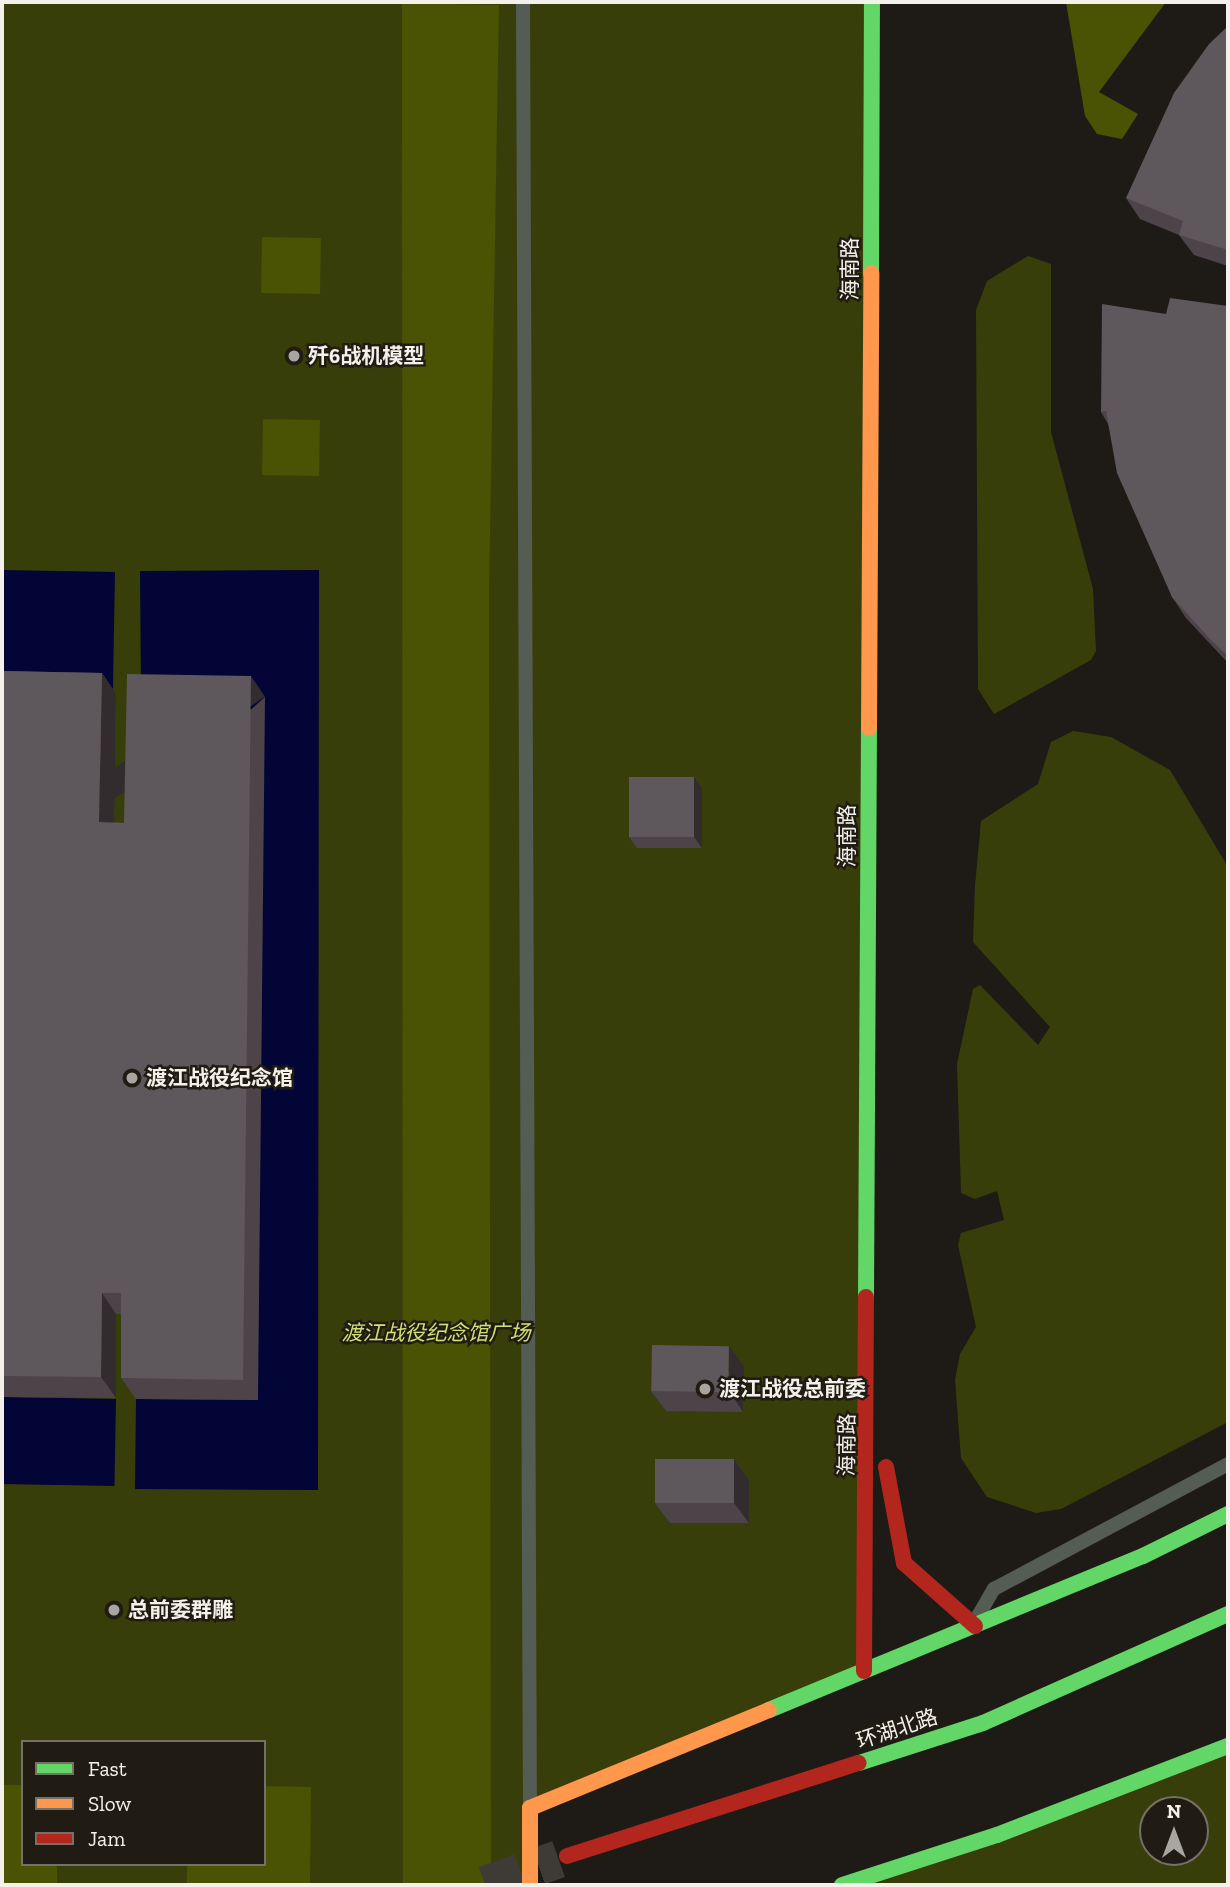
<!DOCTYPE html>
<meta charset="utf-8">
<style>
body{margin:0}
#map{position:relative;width:1230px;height:1887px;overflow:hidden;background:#1e1b16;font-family:"Zilla Slab","Noto Sans SC",serif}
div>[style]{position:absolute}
.green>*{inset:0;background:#383e09}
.forest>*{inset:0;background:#4a5203;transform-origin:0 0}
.water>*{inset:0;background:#030536;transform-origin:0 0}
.primary-tunnel>*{height:38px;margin-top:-19px;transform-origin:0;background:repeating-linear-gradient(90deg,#3e3b36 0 38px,transparent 0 57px)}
.lane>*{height:14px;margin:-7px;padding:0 7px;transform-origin:7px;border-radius:7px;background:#545c54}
.fast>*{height:16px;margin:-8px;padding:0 8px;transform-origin:8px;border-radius:8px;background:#63d668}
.slow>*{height:16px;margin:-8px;padding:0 8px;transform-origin:8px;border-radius:8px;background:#ff974d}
.jam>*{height:16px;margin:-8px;padding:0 8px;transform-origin:8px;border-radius:8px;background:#b3261e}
.wall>*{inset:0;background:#4d444a}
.shaded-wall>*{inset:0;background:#322c2e;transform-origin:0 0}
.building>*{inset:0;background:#5e575b;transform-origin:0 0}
.dots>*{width:19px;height:19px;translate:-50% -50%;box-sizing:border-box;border:4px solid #211c13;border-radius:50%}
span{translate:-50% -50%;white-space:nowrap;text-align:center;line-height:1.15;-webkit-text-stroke:5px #211c13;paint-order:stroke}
.street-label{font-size:21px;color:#f3f1ea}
.poi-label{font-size:21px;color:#f3f1ea;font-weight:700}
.left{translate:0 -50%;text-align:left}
.park-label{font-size:21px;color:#cfe075;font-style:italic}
.frame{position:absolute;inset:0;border:4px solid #f3f1ea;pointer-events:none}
.legend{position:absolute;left:21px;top:1740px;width:245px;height:126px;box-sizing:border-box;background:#211c13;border:2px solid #757169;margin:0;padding:9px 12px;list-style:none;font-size:21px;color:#f3f1ea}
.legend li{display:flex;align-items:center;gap:14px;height:35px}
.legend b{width:35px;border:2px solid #757169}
.north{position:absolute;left:1139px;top:1796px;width:70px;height:70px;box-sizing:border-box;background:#211c13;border:2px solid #757169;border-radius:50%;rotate:0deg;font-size:19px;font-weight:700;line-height:28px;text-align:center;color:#f3f1ea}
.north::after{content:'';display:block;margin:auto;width:24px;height:32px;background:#a8a6a0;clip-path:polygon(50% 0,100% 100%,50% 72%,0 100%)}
</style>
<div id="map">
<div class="green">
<i style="clip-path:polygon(evenodd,2px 2px,872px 2px,864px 1671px,530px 1808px,530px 1885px,2px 1885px,2px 2px,23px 1742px,264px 1742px,264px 1864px,23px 1864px,23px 1742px)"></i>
<i style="clip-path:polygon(1028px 256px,1051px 264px,1051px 432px,1093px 589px,1096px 651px,1091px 660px,994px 714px,978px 689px,976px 310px,987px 281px)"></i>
<i style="clip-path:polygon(1073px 731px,1111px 737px,1170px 770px,1228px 867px,1228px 1422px,1061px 1509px,1036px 1513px,987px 1497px,961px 1458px,955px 1380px,960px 1354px,976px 1327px,958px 1245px,961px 1233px,1004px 1220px,997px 1191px,975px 1199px,961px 1193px,957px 1064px,973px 989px,980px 985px,1038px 1045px,1050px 1027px,973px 942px,975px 886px,981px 821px,1038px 784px,1051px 742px)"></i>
<i style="clip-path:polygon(evenodd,1228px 1746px,1228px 1885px,842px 1885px,1228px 1746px,1153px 1810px,1195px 1810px,1195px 1852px,1153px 1852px,1153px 1810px)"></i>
</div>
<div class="forest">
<i style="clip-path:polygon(1066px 2px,1166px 2px,1099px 92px,1138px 114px,1122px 139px,1097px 134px,1085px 116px)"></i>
<i style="clip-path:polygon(402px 3px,499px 5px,489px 594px,491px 1885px,403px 1885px)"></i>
<i style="left:262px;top:237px;width:59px;height:56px;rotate:1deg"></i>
<i style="left:263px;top:419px;width:57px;height:56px;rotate:1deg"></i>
<i style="clip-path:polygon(2px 1785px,23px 1785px,23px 1864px,57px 1864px,57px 1885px,2px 1885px)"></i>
<i style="clip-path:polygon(264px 1786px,311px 1787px,310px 1885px,187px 1885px,187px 1864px,264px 1864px)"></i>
</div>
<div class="water">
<i style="left:2px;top:570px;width:113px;height:121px;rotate:1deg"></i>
<i style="clip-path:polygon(319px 570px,318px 1490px,135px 1489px,136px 1399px,258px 1400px,141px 695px,140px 571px)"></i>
<i style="left:2px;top:1397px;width:114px;height:87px;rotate:1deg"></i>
</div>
<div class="primary-tunnel">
<i style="left:485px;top:1885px;width:78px;rotate:-19.4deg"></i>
</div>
<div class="lane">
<i style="left:523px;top:2px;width:1804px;rotate:89.78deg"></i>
<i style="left:977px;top:1618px;width:34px;rotate:-60deg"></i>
<i style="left:994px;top:1589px;width:265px;rotate:-28.1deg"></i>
</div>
<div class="fast">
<i style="left:871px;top:273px;width:271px;rotate:-89.8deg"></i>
<i style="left:866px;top:1297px;width:569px;rotate:-89.7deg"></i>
<i style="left:769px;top:1710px;width:404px;rotate:-22.4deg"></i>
<i style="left:1143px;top:1556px;width:95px;rotate:-26.3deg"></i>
<i style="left:859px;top:1763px;width:130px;rotate:-17.9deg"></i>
<i style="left:983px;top:1723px;width:268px;rotate:-24deg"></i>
<i style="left:842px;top:1885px;width:163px;rotate:-17.9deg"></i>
<i style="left:997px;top:1835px;width:248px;rotate:-21.1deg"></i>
</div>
<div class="slow">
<i style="left:869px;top:728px;width:455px;rotate:-89.7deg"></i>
<i style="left:530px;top:1885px;width:77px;rotate:-90deg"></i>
<i style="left:530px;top:1808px;width:258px;rotate:-22.3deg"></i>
</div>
<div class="jam">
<i style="left:886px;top:1467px;width:98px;rotate:79.4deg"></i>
<i style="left:904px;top:1563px;width:95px;rotate:41.6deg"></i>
<i style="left:864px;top:1671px;width:374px;rotate:-89.7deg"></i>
<i style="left:567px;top:1856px;width:306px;rotate:-17.7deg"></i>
</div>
<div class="wall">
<i style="clip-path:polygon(1228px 26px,1228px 266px,1194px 255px,1179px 235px,1140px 219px,1126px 198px)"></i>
<i style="clip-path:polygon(1228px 306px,1228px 663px,1186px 618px,1172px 597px,1108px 424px,1101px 412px,1166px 314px)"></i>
<i style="clip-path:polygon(2px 671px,102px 673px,116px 694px,114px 822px,124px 823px,265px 697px,258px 1400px,136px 1399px,121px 1378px,121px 1314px,116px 1314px,116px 1398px,2px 1397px)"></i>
<i style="clip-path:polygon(694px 777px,702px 788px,702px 848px,637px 848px,629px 837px)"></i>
<i style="clip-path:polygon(744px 1367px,743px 1412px,666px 1411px,651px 1391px)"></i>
<i style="clip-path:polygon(734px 1459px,749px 1480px,749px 1523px,670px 1523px,655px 1503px)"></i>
</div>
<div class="shaded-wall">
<i style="clip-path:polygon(102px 673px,116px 694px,114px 843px,99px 822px)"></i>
<i style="left:251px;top:676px;width:25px;height:704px;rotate:56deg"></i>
<i style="clip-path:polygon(694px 777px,702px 788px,702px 848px,694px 837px)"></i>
<i style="clip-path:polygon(102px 1293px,116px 1314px,116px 1398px,101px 1377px)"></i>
<i style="clip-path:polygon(729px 1346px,744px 1367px,743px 1412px,729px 1391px)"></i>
<i style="clip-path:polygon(734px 1459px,749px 1480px,749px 1523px,734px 1503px)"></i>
</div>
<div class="building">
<i style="clip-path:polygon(1228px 26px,1228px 250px,1179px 235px,1183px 221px,1126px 198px,1174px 93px,1209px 44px)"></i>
<i style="clip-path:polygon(1170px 298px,1228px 306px,1228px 656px,1210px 639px,1172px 597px,1117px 473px,1106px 411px,1101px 412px,1102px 304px,1166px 314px)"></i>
<i style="clip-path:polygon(2px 671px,102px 673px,99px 822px,124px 823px,127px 674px,251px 676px,243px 1380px,121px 1378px,121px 1293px,102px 1293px,101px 1377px,2px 1376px)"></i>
<i style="left:694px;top:777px;width:60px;height:65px;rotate:90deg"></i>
<i style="left:652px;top:1345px;width:77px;height:46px;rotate:1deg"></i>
<i style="left:655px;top:1459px;width:79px;height:44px"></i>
</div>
<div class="dots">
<i style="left:294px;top:356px;background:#a8a6a0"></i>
<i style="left:132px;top:1078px;background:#a8a6a0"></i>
<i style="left:705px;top:1389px;background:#a8a6a0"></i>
<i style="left:114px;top:1610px;background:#a8a6a0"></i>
</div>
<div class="street-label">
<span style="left:850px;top:269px;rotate:-90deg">海南路</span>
<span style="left:847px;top:836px;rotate:-90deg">海南路</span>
<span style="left:847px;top:1445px;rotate:-89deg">海南路</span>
<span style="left:897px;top:1729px;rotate:-18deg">环湖北路</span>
</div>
<div class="poi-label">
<span class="left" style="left:308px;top:356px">歼6战机模型</span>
<span class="left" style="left:146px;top:1078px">渡江战役纪念馆</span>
<span class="left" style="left:719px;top:1389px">渡江战役总前委</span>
<span class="left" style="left:128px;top:1610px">总前委群雕</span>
</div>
<div class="park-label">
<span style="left:436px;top:1333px">渡江战役纪念馆广场</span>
</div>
<div class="frame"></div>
<ul class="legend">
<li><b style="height:9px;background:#63d668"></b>Fast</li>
<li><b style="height:9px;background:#ff974d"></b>Slow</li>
<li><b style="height:9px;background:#b3261e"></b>Jam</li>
</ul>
<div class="north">N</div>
</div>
